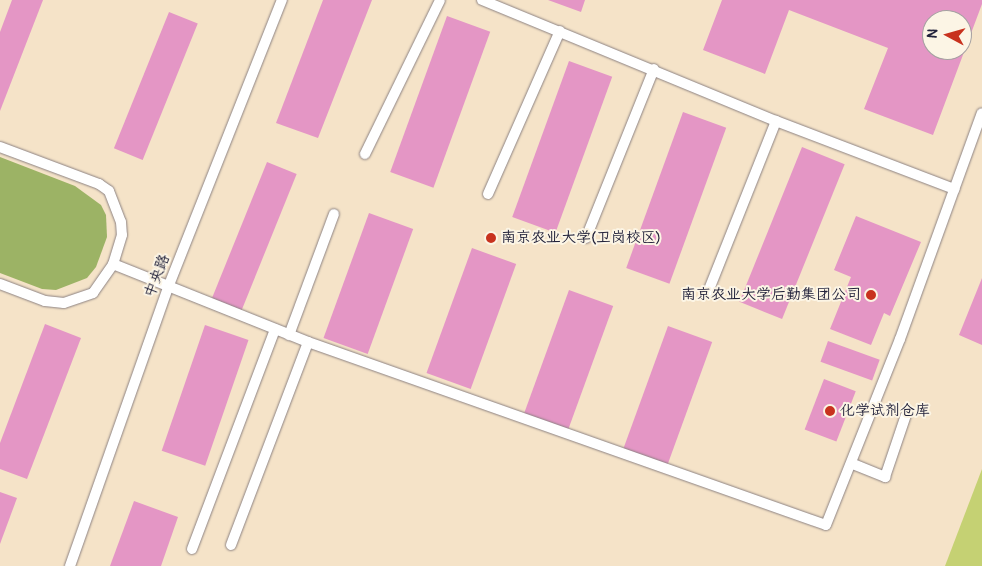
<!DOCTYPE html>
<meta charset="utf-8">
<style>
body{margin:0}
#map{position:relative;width:982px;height:566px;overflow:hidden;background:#f5e3c8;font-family:Pangolin,"LXGW WenKai TC",sans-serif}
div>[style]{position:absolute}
.green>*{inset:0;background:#c5d173}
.forest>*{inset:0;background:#9cb365}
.building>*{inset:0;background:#e496c5;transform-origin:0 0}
.roads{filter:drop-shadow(0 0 1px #8c8282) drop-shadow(0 0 1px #8c8282)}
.lane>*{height:10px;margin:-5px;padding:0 5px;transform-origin:5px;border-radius:5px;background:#fff}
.dots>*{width:14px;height:14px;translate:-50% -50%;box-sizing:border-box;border:2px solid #fcf5e5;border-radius:50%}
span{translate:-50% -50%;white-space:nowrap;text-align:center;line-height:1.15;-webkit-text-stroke:4px #fcf5e5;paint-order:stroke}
.poi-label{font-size:15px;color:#22223b}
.left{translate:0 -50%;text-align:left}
.right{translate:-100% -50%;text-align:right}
.street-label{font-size:15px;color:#22223b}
.north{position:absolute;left:922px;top:10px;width:50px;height:50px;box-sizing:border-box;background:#fcf5e5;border:1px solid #a5a1a1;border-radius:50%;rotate:276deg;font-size:14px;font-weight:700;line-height:20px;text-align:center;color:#22223b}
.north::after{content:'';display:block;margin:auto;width:18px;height:22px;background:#c8321e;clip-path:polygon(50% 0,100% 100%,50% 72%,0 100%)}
</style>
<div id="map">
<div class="green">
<i style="clip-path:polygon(982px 469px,982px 566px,945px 566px)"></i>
</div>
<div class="forest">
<i style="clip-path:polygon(0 157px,75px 186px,101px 205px,106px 215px,107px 237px,96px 267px,87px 278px,56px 290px,42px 289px,0 273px)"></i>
</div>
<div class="building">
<i style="clip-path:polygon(12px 0,43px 0,0 111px,0 32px)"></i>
<i style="clip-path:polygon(323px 0,372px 0,318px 138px,276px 123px)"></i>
<i style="clip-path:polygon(548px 0,585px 0,581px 12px)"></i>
<i style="clip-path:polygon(evenodd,722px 0,982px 0,982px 4px,933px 135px,864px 109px,888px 48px,789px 10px,765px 74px,703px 50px,722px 0,932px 20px,962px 20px,962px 50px,932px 50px,932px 20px)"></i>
<i style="left:169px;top:12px;width:31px;height:147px;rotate:22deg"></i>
<i style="left:447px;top:16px;width:46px;height:166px;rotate:20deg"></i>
<i style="left:569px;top:61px;width:46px;height:166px;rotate:20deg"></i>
<i style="left:683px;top:112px;width:46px;height:166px;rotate:20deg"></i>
<i style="left:802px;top:147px;width:46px;height:167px;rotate:22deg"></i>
<i style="left:267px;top:162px;width:32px;height:147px;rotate:22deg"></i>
<i style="left:369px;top:213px;width:47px;height:133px;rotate:20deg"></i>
<i style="clip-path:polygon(856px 216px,921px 242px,890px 316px,884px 313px,871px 345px,830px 329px,851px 277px,834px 270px)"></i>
<i style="left:472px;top:248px;width:47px;height:133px;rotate:20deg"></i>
<i style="clip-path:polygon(982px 278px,982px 345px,959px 335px)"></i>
<i style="left:569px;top:290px;width:47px;height:133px;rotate:20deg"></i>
<i style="clip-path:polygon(45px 324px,81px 338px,27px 479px,0 469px,0 443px)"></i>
<i style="left:205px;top:325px;width:46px;height:133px;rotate:19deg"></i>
<i style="left:668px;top:326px;width:47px;height:134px;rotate:20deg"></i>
<i style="left:828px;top:341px;width:55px;height:22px;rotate:20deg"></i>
<i style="left:824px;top:379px;width:34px;height:54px;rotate:21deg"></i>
<i style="clip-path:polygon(0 492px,17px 498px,0 544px)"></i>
<i style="clip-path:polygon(134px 501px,178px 517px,161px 566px,110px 566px)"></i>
</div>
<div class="roads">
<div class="lane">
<i style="left:482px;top:0;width:318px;rotate:22.4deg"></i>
<i style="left:776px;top:121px;width:191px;rotate:20.9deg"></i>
<i style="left:0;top:147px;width:106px;rotate:20.5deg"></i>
<i style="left:99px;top:184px;width:12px;rotate:35deg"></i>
<i style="left:109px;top:191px;width:33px;rotate:69deg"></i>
<i style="left:121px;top:222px;width:13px;rotate:86deg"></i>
<i style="left:122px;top:235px;width:30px;rotate:107deg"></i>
<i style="left:113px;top:264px;width:210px;rotate:21.8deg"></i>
<i style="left:308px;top:342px;width:549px;rotate:19.46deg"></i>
<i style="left:826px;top:525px;width:200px;rotate:-68.3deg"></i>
<i style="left:900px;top:339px;width:240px;rotate:-70.1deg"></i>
<i style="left:365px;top:154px;width:171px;rotate:-64deg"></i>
<i style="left:488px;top:194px;width:178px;rotate:-66.2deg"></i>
<i style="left:586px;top:238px;width:182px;rotate:-68.1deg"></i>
<i style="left:0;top:284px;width:48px;rotate:20.7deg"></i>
<i style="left:45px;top:301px;width:19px;rotate:6deg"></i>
<i style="left:64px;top:303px;width:31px;rotate:-19deg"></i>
<i style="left:93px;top:293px;width:35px;rotate:-55deg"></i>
<i style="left:708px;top:292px;width:184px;rotate:-68.3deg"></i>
<i style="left:289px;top:335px;width:129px;rotate:-69.6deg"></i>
<i style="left:853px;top:464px;width:35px;rotate:22deg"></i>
<i style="left:885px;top:477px;width:65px;rotate:-71.3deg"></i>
<i style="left:231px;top:545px;width:217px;rotate:-69.2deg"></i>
<i style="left:192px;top:549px;width:235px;rotate:-69.3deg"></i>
<i style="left:70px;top:566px;width:298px;rotate:-70.6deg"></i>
<i style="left:169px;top:285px;width:307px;rotate:-68.4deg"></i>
</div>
</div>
<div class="dots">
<i style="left:491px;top:238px;background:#c8321e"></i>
<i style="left:871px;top:295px;background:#c8321e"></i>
<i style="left:830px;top:411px;background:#c8321e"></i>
</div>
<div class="poi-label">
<span class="left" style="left:501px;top:238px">南京农业大学(卫岗校区)</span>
<span class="right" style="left:861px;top:295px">南京农业大学后勤集团公司</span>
<span class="left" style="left:840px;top:411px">化学试剂仓库</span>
</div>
<div class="street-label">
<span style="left:157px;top:276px;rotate:-69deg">中央路</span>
</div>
<div class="north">N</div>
</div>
